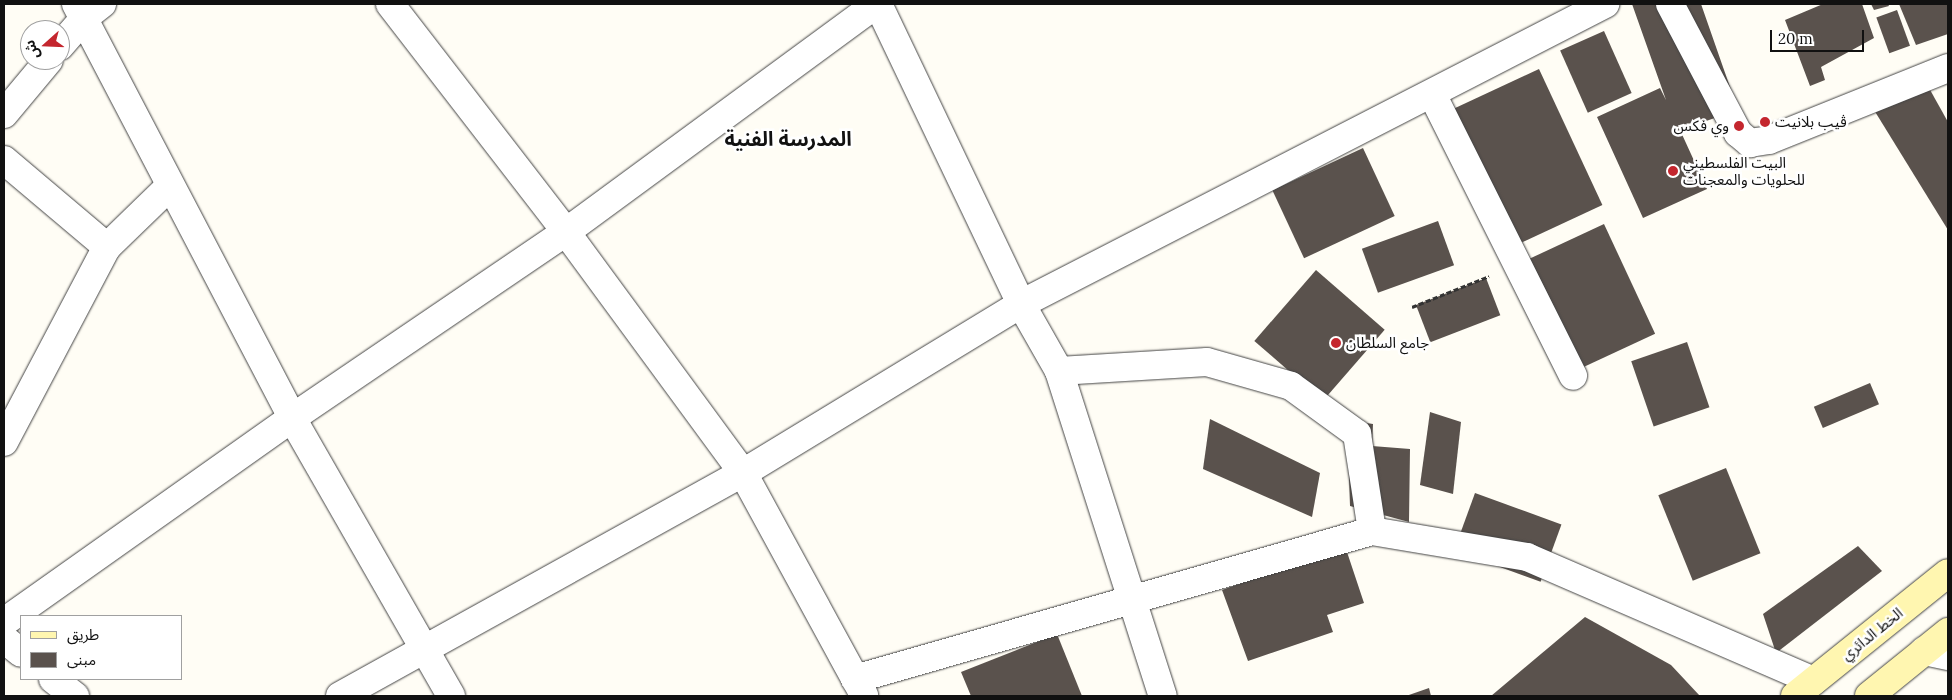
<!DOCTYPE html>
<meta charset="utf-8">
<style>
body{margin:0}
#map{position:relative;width:1952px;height:700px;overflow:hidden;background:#fffdf5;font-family:Lora,"Noto Sans Arabic",serif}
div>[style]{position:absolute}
.building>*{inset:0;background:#5a524d;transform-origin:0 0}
.path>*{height:3px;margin-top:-1.5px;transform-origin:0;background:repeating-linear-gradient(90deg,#333 0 5px,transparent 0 7.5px)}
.roads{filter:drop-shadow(0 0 1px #444) drop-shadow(0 0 1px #444)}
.street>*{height:28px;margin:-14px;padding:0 14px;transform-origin:14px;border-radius:14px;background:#fff}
.secondary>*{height:28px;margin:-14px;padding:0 14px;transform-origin:14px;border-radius:14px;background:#fff6b0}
.dots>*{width:14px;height:14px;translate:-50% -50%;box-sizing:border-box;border:2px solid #fff;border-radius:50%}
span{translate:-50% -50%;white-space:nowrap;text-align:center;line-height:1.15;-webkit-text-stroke:5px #fff;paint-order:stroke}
.poi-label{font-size:15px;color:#111}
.left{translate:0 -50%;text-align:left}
.right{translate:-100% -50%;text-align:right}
.street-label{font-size:15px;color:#111}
.district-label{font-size:20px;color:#111;font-weight:700}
.frame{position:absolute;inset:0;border:5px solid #111;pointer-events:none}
.legend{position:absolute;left:20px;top:615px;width:162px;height:65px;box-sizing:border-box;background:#fff;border:1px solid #a0a0a0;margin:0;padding:6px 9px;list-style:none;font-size:15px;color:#111}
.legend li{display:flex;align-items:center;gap:10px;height:25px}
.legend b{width:25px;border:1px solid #a0a0a0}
.north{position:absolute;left:20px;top:20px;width:50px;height:50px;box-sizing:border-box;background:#fff;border:1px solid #a0a0a0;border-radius:50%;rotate:250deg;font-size:14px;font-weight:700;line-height:20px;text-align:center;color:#111}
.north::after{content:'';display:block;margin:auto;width:18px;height:22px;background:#c4262e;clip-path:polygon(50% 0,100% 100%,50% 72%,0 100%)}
.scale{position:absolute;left:1770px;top:30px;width:94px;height:22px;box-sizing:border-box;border:2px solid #111;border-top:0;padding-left:6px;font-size:15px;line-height:18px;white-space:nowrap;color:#111;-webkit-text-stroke:4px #fff;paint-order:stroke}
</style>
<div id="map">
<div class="building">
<i style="clip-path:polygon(1632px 4px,1701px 4px,1738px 110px,1680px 130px,1707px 189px,1643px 218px,1597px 117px,1660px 88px,1666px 100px)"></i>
<i style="clip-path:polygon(1823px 4px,1862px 4px,1874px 38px,1821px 67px,1825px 80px,1810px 86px,1785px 20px)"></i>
<i style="clip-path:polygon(1871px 4px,1888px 4px,1889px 6px,1874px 10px)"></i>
<i style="clip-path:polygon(1899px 4px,1948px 4px,1948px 34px,1916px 45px)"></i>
<i style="left:1897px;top:10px;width:38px;height:22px;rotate:70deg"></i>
<i style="left:1604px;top:31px;width:68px;height:48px;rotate:66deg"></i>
<i style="left:1539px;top:69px;width:150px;height:112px;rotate:65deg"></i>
<i style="clip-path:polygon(1929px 88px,1948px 122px,1948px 230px,1874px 110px)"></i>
<i style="left:1363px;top:148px;width:75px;height:100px;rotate:65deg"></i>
<i style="left:1438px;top:221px;width:47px;height:81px;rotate:70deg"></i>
<i style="left:1604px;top:224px;width:121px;height:89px;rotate:65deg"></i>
<i style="left:1316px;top:270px;width:91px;height:94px;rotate:41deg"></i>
<i style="left:1486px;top:278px;width:40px;height:75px;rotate:69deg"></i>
<i style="left:1687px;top:342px;width:69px;height:59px;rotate:71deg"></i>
<i style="left:1870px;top:383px;width:23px;height:61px;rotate:67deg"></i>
<i style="clip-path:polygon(1430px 412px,1461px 422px,1453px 494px,1420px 485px)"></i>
<i style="clip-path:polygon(1210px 419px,1320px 473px,1312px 517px,1203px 469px)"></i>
<i style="clip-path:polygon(1347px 420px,1373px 424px,1372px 446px,1410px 449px,1409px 522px,1350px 506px)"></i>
<i style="left:1726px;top:468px;width:92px;height:73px;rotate:68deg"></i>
<i style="left:1475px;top:493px;width:92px;height:61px;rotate:20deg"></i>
<i style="clip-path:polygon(1345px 546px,1364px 603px,1327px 615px,1333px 632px,1248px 661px,1222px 590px)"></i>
<i style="clip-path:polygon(1858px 546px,1882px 571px,1776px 653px,1763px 614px)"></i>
<i style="clip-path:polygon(1585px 617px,1671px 665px,1700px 696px,1491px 696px)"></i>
<i style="clip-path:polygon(1057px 634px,1082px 696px,971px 696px,961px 672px)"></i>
<i style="clip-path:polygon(1429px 688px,1431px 696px,1406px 696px)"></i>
</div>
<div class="path">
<i style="left:1412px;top:307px;width:83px;rotate:-21.9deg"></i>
</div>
<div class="roads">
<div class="street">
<i style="left:76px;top:4px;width:467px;rotate:62.4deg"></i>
<i style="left:292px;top:418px;width:320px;rotate:60.2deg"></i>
<i style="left:390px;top:4px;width:288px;rotate:52.3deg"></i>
<i style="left:566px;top:232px;width:299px;rotate:53.7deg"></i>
<i style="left:743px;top:473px;width:253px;rotate:61.4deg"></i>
<i style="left:878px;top:4px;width:332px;rotate:64.5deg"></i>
<i style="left:1021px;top:304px;width:77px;rotate:60.4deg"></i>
<i style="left:1059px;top:371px;width:341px;rotate:72.3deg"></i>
<i style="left:1670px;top:4px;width:146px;rotate:62.2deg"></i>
<i style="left:1738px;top:133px;width:16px;rotate:40deg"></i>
<i style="left:1750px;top:143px;width:19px;rotate:-9deg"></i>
<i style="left:1769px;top:140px;width:193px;rotate:-21.9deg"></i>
<i style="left:60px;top:46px;width:37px;rotate:-49deg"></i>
<i style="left:84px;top:18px;width:23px;rotate:-38deg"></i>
<i style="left:1432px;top:94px;width:315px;rotate:63.4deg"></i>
<i style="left:4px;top:114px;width:70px;rotate:-50.2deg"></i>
<i style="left:4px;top:160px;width:135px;rotate:40.2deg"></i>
<i style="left:1059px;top:371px;width:148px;rotate:-3.5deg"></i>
<i style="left:1207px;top:362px;width:87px;rotate:15.9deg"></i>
<i style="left:1291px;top:386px;width:82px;rotate:36deg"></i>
<i style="left:1357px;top:434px;width:98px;rotate:81.2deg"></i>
<i style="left:4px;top:442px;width:221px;rotate:-62.2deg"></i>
<i style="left:107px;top:247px;width:86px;rotate:-44.1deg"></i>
<i style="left:4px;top:622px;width:353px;rotate:-35.3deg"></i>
<i style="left:292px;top:418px;width:331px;rotate:-34.2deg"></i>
<i style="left:566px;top:232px;width:385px;rotate:-36.3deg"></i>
<i style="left:4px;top:639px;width:22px;rotate:39deg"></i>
<i style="left:1924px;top:651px;width:25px;rotate:12deg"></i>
<i style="left:53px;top:679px;width:28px;rotate:38deg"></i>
<i style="left:855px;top:679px;width:538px;rotate:-15.97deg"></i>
<i style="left:1372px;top:531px;width:157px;rotate:9.5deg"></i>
<i style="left:1527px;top:557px;width:312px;rotate:23.4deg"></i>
<i style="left:340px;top:696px;width:461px;rotate:-29deg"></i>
<i style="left:743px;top:473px;width:325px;rotate:-31.3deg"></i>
<i style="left:1021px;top:304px;width:657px;rotate:-27.19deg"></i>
</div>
<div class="secondary">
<i style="left:1795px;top:696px;width:196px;rotate:-38.8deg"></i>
<i style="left:1869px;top:696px;width:102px;rotate:-39deg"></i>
</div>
</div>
<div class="dots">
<i style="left:1765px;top:122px;background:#c4262e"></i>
<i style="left:1739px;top:126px;background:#c4262e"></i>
<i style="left:1673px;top:171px;background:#c4262e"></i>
<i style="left:1336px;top:343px;background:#c4262e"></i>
</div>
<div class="poi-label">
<span class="left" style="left:1775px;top:122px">ڤيب بلانيت</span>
<span class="right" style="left:1729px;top:126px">وي فكس</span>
<span class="left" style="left:1683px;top:171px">البيت الفلسطيني<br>للحلويات والمعجنات</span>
<span class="left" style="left:1346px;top:343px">جامع السلطان</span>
</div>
<div class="street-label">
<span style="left:1872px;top:634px;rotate:-39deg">الخط الدائري</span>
</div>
<div class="district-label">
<span style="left:788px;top:138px">المدرسة الفنية</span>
</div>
<div class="frame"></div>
<ul class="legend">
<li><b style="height:6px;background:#fff6b0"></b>طريق</li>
<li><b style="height:14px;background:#5a524d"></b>مبنى</li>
</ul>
<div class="north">ش</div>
<div class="scale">20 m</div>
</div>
